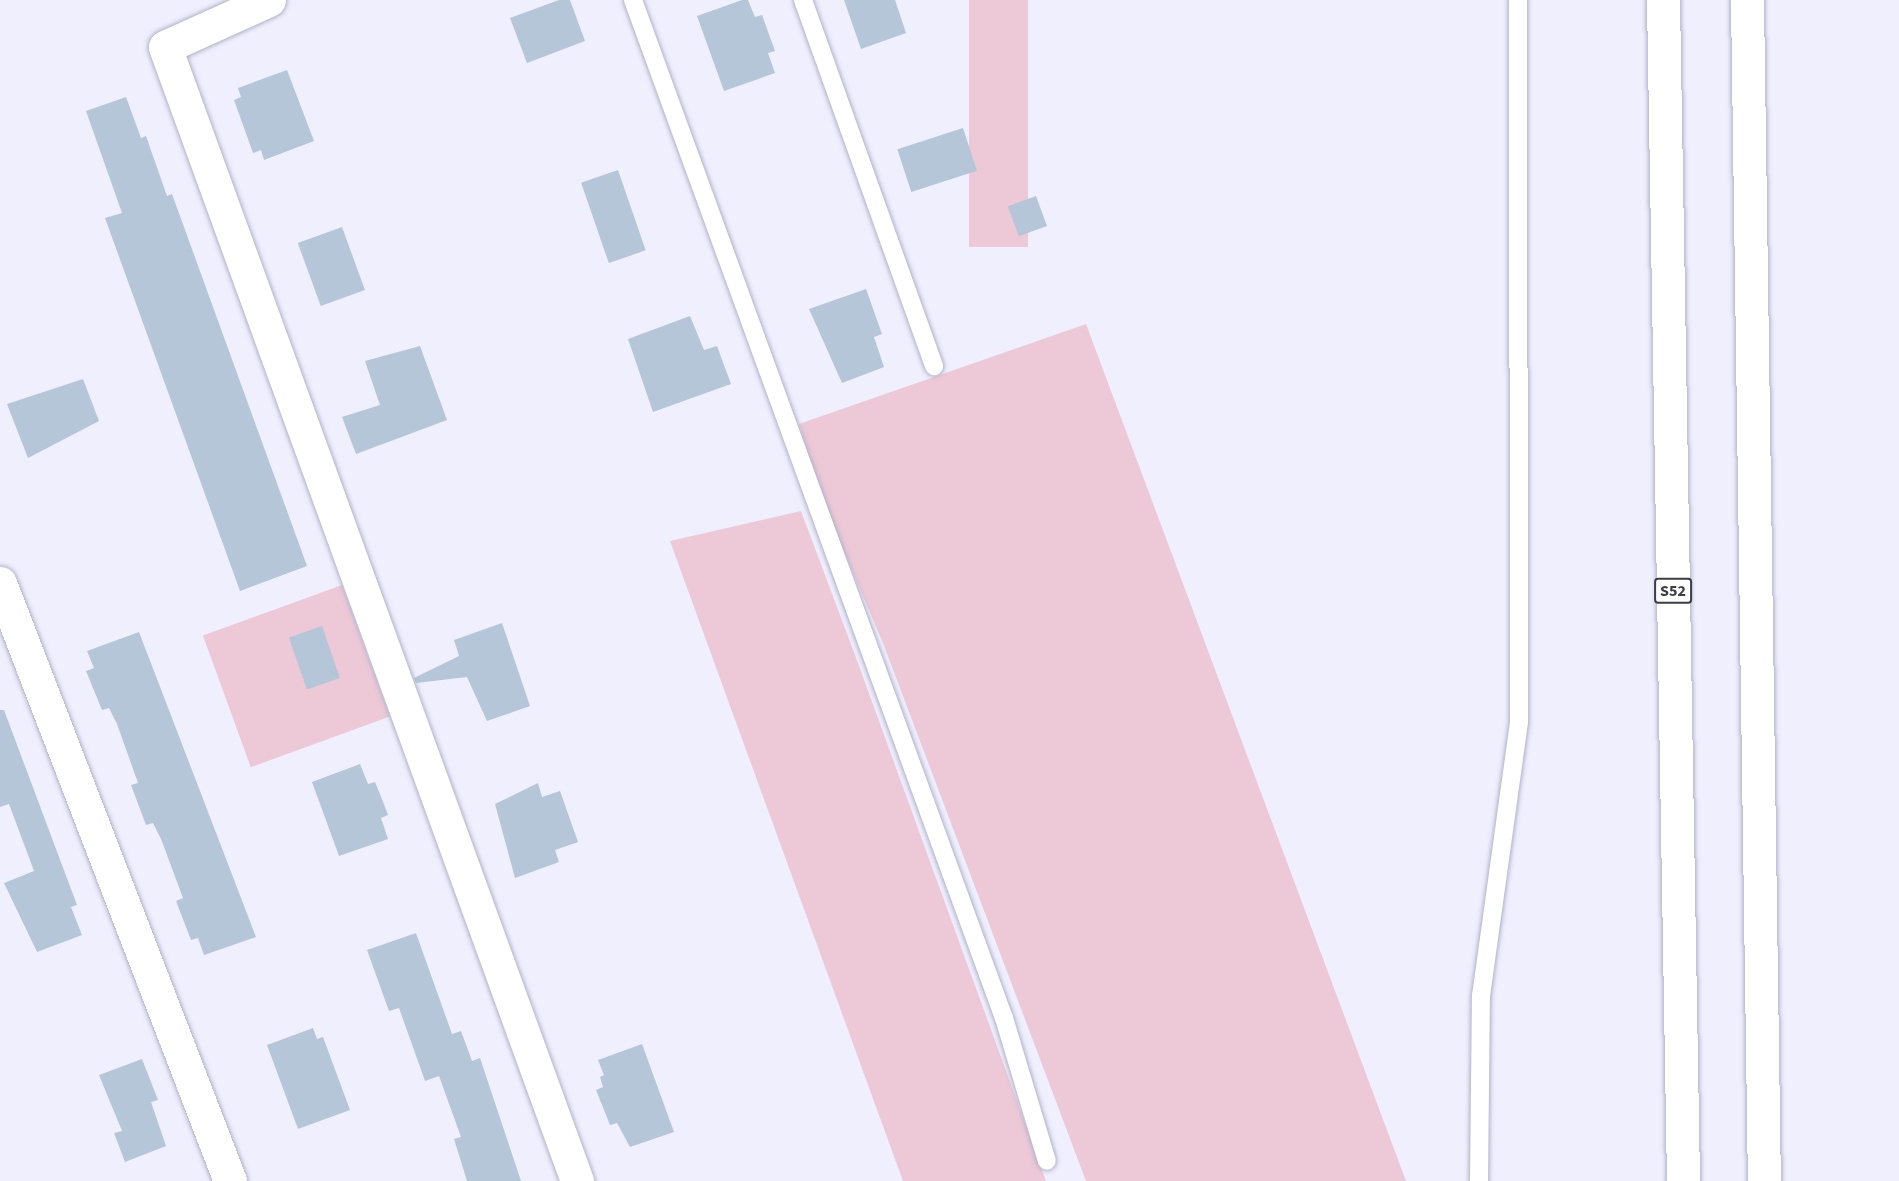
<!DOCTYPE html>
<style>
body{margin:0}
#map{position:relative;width:1899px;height:1181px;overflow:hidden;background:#efeffe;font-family:"Source Sans 3",sans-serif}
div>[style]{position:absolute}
.green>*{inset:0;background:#edc8d7;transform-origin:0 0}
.building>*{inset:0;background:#b5c6d9;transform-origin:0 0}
.roads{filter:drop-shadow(0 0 2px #b1b2c8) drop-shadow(0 0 2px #b1b2c8)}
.service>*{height:18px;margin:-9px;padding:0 9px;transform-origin:9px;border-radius:9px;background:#fff}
.minor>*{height:33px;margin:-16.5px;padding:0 16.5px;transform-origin:16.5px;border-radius:16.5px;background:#fff}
.motorway>*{height:33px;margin:-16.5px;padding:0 16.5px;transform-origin:16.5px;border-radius:16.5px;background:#fff}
span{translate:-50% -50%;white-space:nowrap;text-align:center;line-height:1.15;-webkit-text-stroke:4.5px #fefefe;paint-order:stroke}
.shield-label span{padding:2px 4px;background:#fefefe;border:2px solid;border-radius:4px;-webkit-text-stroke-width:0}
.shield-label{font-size:16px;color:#3c3c45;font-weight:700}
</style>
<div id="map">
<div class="green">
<i style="left:969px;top:0;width:59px;height:247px"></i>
<i style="clip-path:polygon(1086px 324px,1406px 1181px,1086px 1181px,883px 643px,824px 505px,799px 424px)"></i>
<i style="clip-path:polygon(801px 511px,855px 655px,1046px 1181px,903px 1181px,670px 541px)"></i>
<i style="left:342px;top:585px;width:140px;height:148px;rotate:70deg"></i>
</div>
<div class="building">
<i style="clip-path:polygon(559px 0,570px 0,585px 41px,527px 63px,510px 18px)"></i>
<i style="clip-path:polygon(742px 0,748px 0,755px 17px,762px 15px,775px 51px,768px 53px,775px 73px,724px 91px,697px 16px)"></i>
<i style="clip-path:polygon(844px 0,895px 0,906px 33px,861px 49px)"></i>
<i style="clip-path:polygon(287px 70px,314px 141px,264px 160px,261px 150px,253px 153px,234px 100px,241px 97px,238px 88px)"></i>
<i style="clip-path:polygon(126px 97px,141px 138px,146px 136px,167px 196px,172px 194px,307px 566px,240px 591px,105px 218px,122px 213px,86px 111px)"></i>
<i style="left:963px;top:128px;width:45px;height:69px;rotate:72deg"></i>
<i style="left:618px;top:170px;width:85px;height:39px;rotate:71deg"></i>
<i style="left:1036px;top:196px;width:32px;height:30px;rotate:70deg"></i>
<i style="left:342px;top:227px;width:67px;height:47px;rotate:70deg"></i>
<i style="clip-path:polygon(866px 289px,882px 334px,874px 337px,884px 367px,842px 383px,809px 309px)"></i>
<i style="clip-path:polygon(690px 316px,704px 350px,717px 346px,731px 384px,653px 412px,628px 339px)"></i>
<i style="clip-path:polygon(420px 346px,447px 420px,356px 454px,342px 417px,380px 405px,365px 361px)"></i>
<i style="clip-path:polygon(83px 379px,99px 421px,28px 458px,7px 404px)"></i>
<i style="clip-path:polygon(502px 623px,530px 706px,487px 721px,467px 677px,416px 683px,414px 678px,459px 656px,454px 640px)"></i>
<i style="left:322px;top:626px;width:55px;height:35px;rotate:71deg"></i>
<i style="clip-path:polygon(139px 632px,256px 937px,204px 955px,198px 938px,191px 940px,176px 901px,183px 898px,161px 839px,153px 823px,146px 825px,131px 785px,138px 783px,117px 724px,109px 708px,102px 710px,86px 671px,94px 668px,87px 651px)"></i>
<i style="clip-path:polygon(0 710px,4px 710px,77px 905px,71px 907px,82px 935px,37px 952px,4px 883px,34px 871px,9px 804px,0 807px)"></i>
<i style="clip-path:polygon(360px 764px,368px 784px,375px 782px,382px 799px,388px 815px,381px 818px,388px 839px,339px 856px,312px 782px)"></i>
<i style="clip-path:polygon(538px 783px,542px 797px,560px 791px,578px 842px,555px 850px,559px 862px,515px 878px,495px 804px)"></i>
<i style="clip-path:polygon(416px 933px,452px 1034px,461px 1031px,472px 1061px,480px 1058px,521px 1181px,467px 1181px,454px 1139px,461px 1137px,439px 1076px,425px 1081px,399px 1008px,389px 1011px,367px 950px)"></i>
<i style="clip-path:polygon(313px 1028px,317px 1039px,323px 1037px,350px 1110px,298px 1129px,267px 1045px)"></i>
<i style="clip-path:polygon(642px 1044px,674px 1132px,630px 1147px,617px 1123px,610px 1125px,596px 1090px,603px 1087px,600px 1077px,604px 1075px,598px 1060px)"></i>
<i style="clip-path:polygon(142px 1059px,158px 1100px,151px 1102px,166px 1146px,125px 1162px,114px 1133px,122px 1131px,99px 1075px)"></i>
</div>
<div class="roads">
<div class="service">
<i style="left:633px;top:0;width:1083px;rotate:69.98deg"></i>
<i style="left:1004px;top:1018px;width:149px;rotate:73.3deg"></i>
<i style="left:803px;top:0;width:389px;rotate:70.3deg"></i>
<i style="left:1479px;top:1181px;width:185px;rotate:-89.4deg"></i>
<i style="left:1481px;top:996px;width:277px;rotate:-82.1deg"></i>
<i style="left:1519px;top:722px;width:722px;rotate:-90.08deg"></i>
</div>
<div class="minor">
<i style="left:269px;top:0;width:114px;rotate:155.7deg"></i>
<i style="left:165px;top:47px;width:1207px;rotate:70.03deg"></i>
<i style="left:0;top:583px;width:641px;rotate:68.96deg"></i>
</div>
<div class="motorway">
<i style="left:1663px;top:0;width:1181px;rotate:89.03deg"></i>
<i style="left:1747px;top:0;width:1181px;rotate:89.18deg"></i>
</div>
</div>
<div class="shield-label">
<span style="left:1673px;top:591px">S52</span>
</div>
</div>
